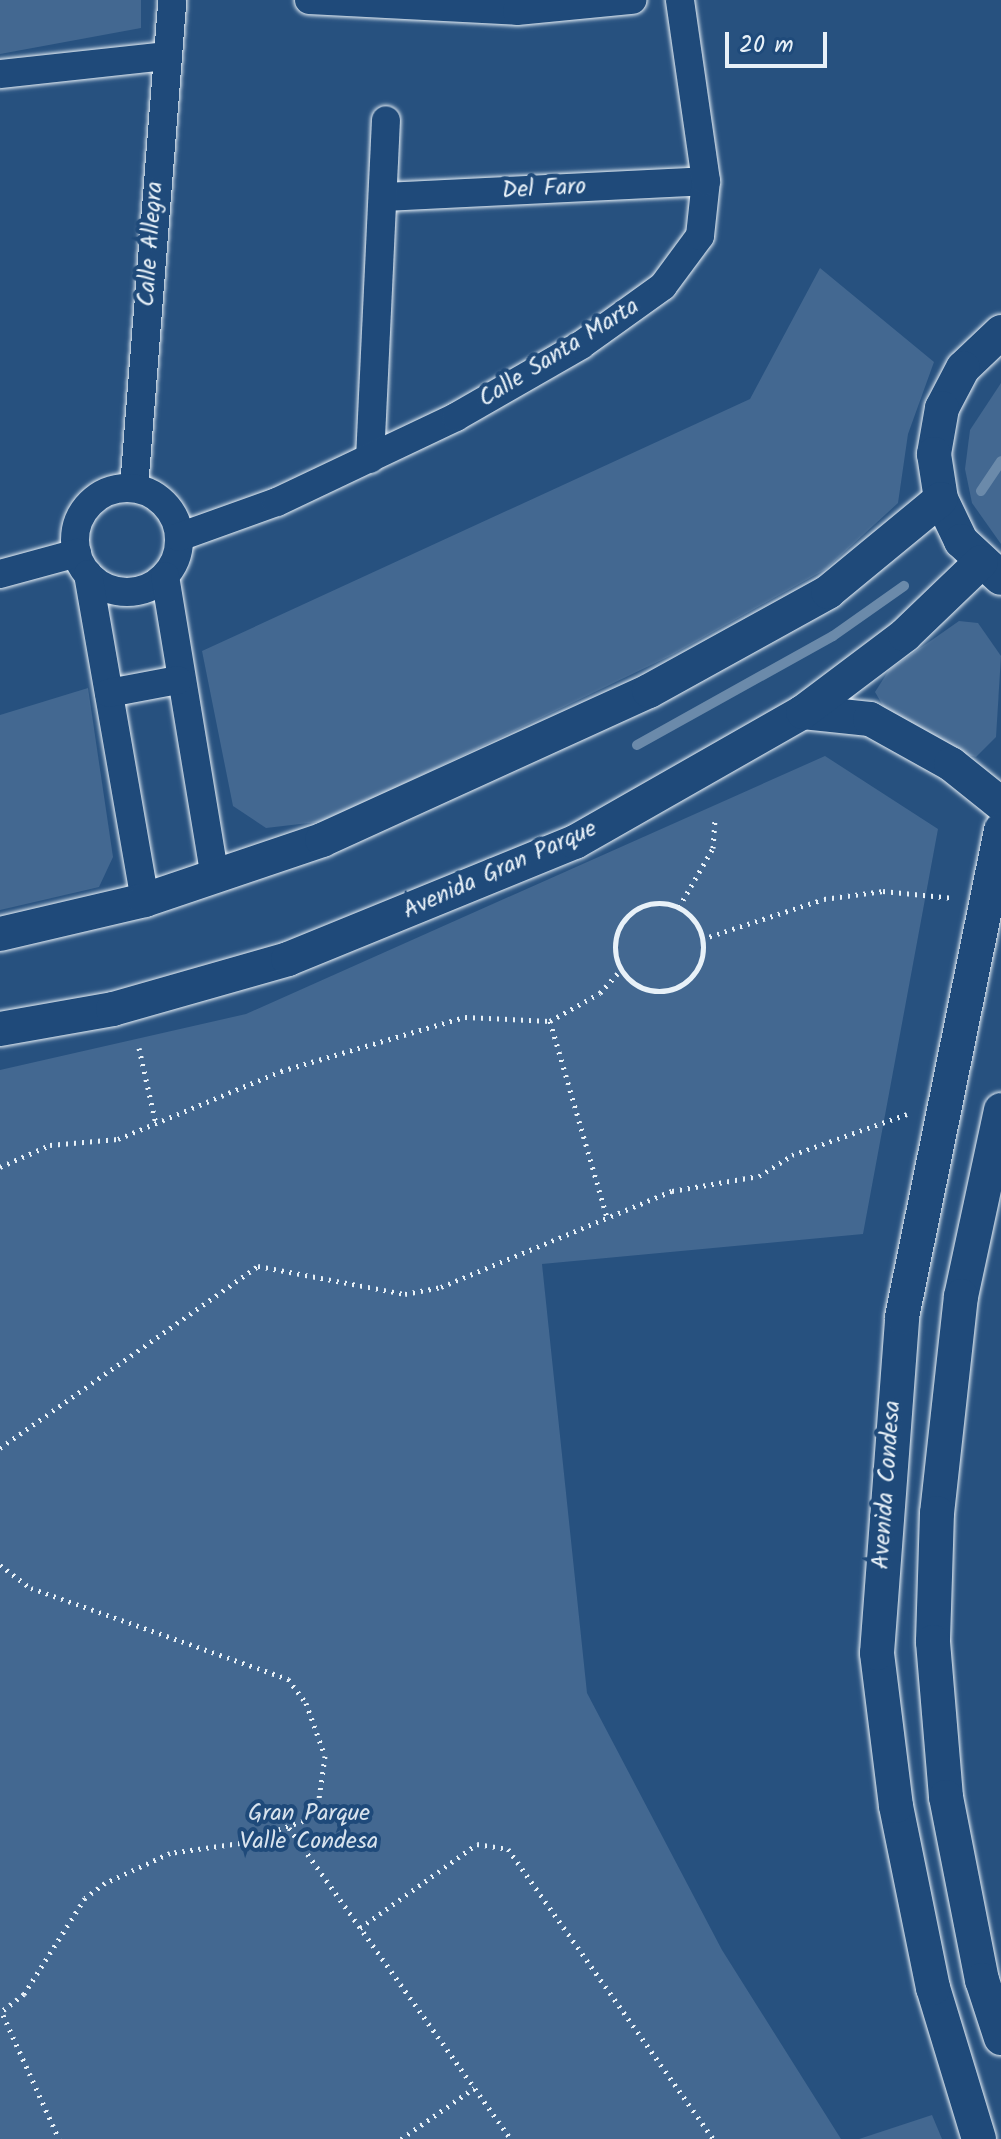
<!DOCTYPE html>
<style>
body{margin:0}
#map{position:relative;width:1001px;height:2139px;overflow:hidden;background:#27517f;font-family:Kalam,sans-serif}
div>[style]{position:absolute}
.green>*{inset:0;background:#436891}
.stream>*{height:10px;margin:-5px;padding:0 5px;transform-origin:5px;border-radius:5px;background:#6b8aaa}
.path>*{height:5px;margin-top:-2.5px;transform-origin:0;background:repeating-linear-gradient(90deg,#e8f1f8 0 2px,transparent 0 8px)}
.path>.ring{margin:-2.5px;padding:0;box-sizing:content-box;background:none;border:5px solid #e8f1f8;border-radius:50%}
.roads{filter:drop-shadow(0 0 2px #e8f1f8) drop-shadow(0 0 2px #e8f1f8)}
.minor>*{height:28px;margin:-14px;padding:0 14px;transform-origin:14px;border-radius:14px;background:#1f4a7a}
.minor>.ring{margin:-14px;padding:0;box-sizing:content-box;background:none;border:28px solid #1f4a7a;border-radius:50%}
.tertiary>*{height:34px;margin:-17px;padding:0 17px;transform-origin:17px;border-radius:17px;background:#1f4a7a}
span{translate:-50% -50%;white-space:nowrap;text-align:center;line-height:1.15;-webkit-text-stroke:8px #1f4a7a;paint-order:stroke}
.street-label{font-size:24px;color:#e8f1f8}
.park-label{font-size:24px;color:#d8e3ee}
.scale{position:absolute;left:725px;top:32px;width:102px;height:36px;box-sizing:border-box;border:4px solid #e8f1f8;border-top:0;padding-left:10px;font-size:24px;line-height:28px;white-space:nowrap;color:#e8f1f8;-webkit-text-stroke:6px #1f4a7a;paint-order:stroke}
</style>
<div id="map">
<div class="green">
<i style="clip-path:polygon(0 0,141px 0,141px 28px,0 54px)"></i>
<i style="clip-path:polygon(820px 268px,934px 362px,908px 434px,898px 503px,826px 569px,672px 655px,326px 821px,266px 828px,233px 806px,202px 651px,750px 399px)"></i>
<i style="clip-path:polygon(1001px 383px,1001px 544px,972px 503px,965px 469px,970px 430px)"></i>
<i style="clip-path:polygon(959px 621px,978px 623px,1001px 656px,996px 737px,976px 757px,924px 742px,889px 716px,875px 692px,889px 670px)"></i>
<i style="clip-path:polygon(88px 688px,113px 857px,99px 887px,0 910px,0 715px)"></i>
<i style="clip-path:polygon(825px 756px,938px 829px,863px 1234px,542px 1264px,587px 1693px,722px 1950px,841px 2139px,0 2139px,0 1070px,246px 1014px)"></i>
<i style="clip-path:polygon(932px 2115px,942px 2139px,859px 2139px)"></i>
</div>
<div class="stream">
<i style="left:981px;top:491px;width:36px;rotate:-56deg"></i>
<i style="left:637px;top:745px;width:224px;rotate:-29.1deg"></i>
<i style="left:833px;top:636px;width:87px;rotate:-35.2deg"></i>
</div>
<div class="path">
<i class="ring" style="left:615px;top:903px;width:83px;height:83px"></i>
<i style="left:679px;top:907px;width:68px;rotate:-60deg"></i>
<i style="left:713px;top:848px;width:31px;rotate:-86deg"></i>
<i style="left:702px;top:939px;width:128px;rotate:-18.2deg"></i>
<i style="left:824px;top:899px;width:60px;rotate:-7.7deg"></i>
<i style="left:883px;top:891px;width:71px;rotate:5.6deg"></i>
<i style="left:550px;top:1021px;width:204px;rotate:73.8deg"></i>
<i style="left:139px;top:1048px;width:78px;rotate:77.4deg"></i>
<i style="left:0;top:1167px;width:55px;rotate:-23.7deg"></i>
<i style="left:50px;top:1145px;width:68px;rotate:-5deg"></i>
<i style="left:118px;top:1139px;width:177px;rotate:-22.6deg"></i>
<i style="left:281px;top:1071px;width:192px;rotate:-16.4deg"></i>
<i style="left:465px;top:1017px;width:85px;rotate:2.7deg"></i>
<i style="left:550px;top:1021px;width:57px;rotate:-29.2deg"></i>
<i style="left:600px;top:993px;width:31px;rotate:-48deg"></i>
<i style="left:0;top:1448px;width:316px;rotate:-35.2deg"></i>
<i style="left:258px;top:1266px;width:150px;rotate:10.8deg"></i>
<i style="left:405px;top:1294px;width:37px;rotate:-11deg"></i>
<i style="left:441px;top:1287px;width:250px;rotate:-22.6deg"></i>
<i style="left:672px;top:1191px;width:88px;rotate:-9.8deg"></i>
<i style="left:759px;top:1176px;width:39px;rotate:-32deg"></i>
<i style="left:792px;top:1155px;width:122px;rotate:-19.6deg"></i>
<i style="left:0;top:1565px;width:39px;rotate:37deg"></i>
<i style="left:31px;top:1588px;width:273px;rotate:19.5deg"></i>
<i style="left:288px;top:1679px;width:30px;rotate:53deg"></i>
<i style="left:306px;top:1703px;width:56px;rotate:70.3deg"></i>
<i style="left:325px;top:1756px;width:50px;rotate:98deg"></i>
<i style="left:318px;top:1806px;width:21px;rotate:135deg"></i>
<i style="left:303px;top:1821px;width:67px;rotate:160.8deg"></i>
<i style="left:240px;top:1843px;width:71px;rotate:171.9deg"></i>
<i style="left:170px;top:1853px;width:72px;rotate:155.2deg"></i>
<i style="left:105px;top:1883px;width:25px;rotate:143deg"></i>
<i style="left:85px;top:1898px;width:114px;rotate:122.4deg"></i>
<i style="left:24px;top:1994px;width:31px;rotate:142deg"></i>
<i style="left:289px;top:1828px;width:382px;rotate:54.5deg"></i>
<i style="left:360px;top:1928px;width:144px;rotate:-35.7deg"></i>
<i style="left:477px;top:1844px;width:31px;rotate:9deg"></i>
<i style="left:508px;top:1849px;width:355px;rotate:54.7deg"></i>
<i style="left:3px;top:2015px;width:136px;rotate:65.7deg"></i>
<i style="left:401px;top:2139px;width:89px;rotate:-34.9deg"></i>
</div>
<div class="roads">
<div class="minor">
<i style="left:309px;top:0;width:208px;rotate:3deg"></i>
<i style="left:517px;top:11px;width:116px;rotate:-5.5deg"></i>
<i style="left:0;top:74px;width:166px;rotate:-6.2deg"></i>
<i style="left:383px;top:197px;width:323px;rotate:-2.8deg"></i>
<i style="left:370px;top:459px;width:339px;rotate:-87.3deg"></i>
<i style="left:134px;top:488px;width:489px;rotate:-85.5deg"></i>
<i class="ring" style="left:75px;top:488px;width:76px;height:76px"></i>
<i style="left:179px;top:537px;width:104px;rotate:-19.7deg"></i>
<i style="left:277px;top:502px;width:198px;rotate:-25.4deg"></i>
<i style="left:456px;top:417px;width:144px;rotate:-29.9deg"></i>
<i style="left:581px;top:345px;width:101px;rotate:-35.7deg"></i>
<i style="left:663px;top:286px;width:62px;rotate:-53.5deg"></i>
<i style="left:700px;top:236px;width:55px;rotate:-83.8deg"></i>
<i style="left:706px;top:181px;width:183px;rotate:-98.2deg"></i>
<i style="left:0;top:574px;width:80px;rotate:-15.3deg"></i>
<i style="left:88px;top:574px;width:331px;rotate:80.1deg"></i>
<i style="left:165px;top:576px;width:305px;rotate:80.6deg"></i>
<i style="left:109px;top:693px;width:70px;rotate:-10.7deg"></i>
</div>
<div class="tertiary">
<i style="left:1001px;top:332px;width:52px;rotate:136.5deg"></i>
<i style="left:963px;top:368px;width:45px;rotate:117.7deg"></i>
<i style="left:942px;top:408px;width:47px;rotate:99.9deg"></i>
<i style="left:934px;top:454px;width:46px;rotate:81.2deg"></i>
<i style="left:941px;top:499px;width:47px;rotate:64.5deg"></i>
<i style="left:961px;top:541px;width:54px;rotate:42.8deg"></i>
<i style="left:803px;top:712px;width:67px;rotate:6deg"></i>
<i style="left:870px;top:719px;width:93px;rotate:29.1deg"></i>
<i style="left:951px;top:764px;width:64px;rotate:38.7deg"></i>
<i style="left:0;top:934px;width:149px;rotate:-13.2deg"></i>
<i style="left:145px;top:900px;width:187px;rotate:-18.7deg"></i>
<i style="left:322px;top:840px;width:359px;rotate:-24.5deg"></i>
<i style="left:649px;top:691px;width:205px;rotate:-28.9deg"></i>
<i style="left:828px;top:592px;width:146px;rotate:-39.5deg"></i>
<i style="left:0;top:1029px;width:115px;rotate:-10deg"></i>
<i style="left:113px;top:1009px;width:182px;rotate:-15.9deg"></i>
<i style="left:288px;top:959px;width:310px;rotate:-22.2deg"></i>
<i style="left:575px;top:842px;width:262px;rotate:-29.7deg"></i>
<i style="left:803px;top:712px;width:128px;rotate:-37deg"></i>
<i style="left:905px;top:635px;width:105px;rotate:-43.8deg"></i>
<i style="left:1001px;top:1110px;width:190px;rotate:102.1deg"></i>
<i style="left:961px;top:1296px;width:218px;rotate:96.3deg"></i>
<i style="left:937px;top:1513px;width:129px;rotate:91.8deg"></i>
<i style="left:933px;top:1642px;width:156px;rotate:85.2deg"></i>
<i style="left:946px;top:1797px;width:187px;rotate:78.9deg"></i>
<i style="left:982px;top:1980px;width:61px;rotate:71.9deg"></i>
<i style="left:979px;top:2139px;width:158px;rotate:-106.9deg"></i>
<i style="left:933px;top:1988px;width:186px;rotate:-101.5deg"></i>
<i style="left:896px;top:1806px;width:154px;rotate:-97.1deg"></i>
<i style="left:877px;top:1653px;width:337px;rotate:-85.7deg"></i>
<i style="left:902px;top:1317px;width:497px;rotate:-78.5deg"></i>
</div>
</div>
<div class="street-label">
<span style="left:544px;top:189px;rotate:-3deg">Del Faro</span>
<span style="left:151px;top:244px;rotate:-86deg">Calle Allegra</span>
<span style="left:559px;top:353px;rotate:-32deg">Calle Santa Marta</span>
<span style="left:500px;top:870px;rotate:-24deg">Avenida Gran Parque</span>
<span style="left:887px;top:1485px;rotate:-86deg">Avenida Condesa</span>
</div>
<div class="park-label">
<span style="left:309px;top:1828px">Gran Parque<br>Valle Condesa</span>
</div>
<div class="scale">20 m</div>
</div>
